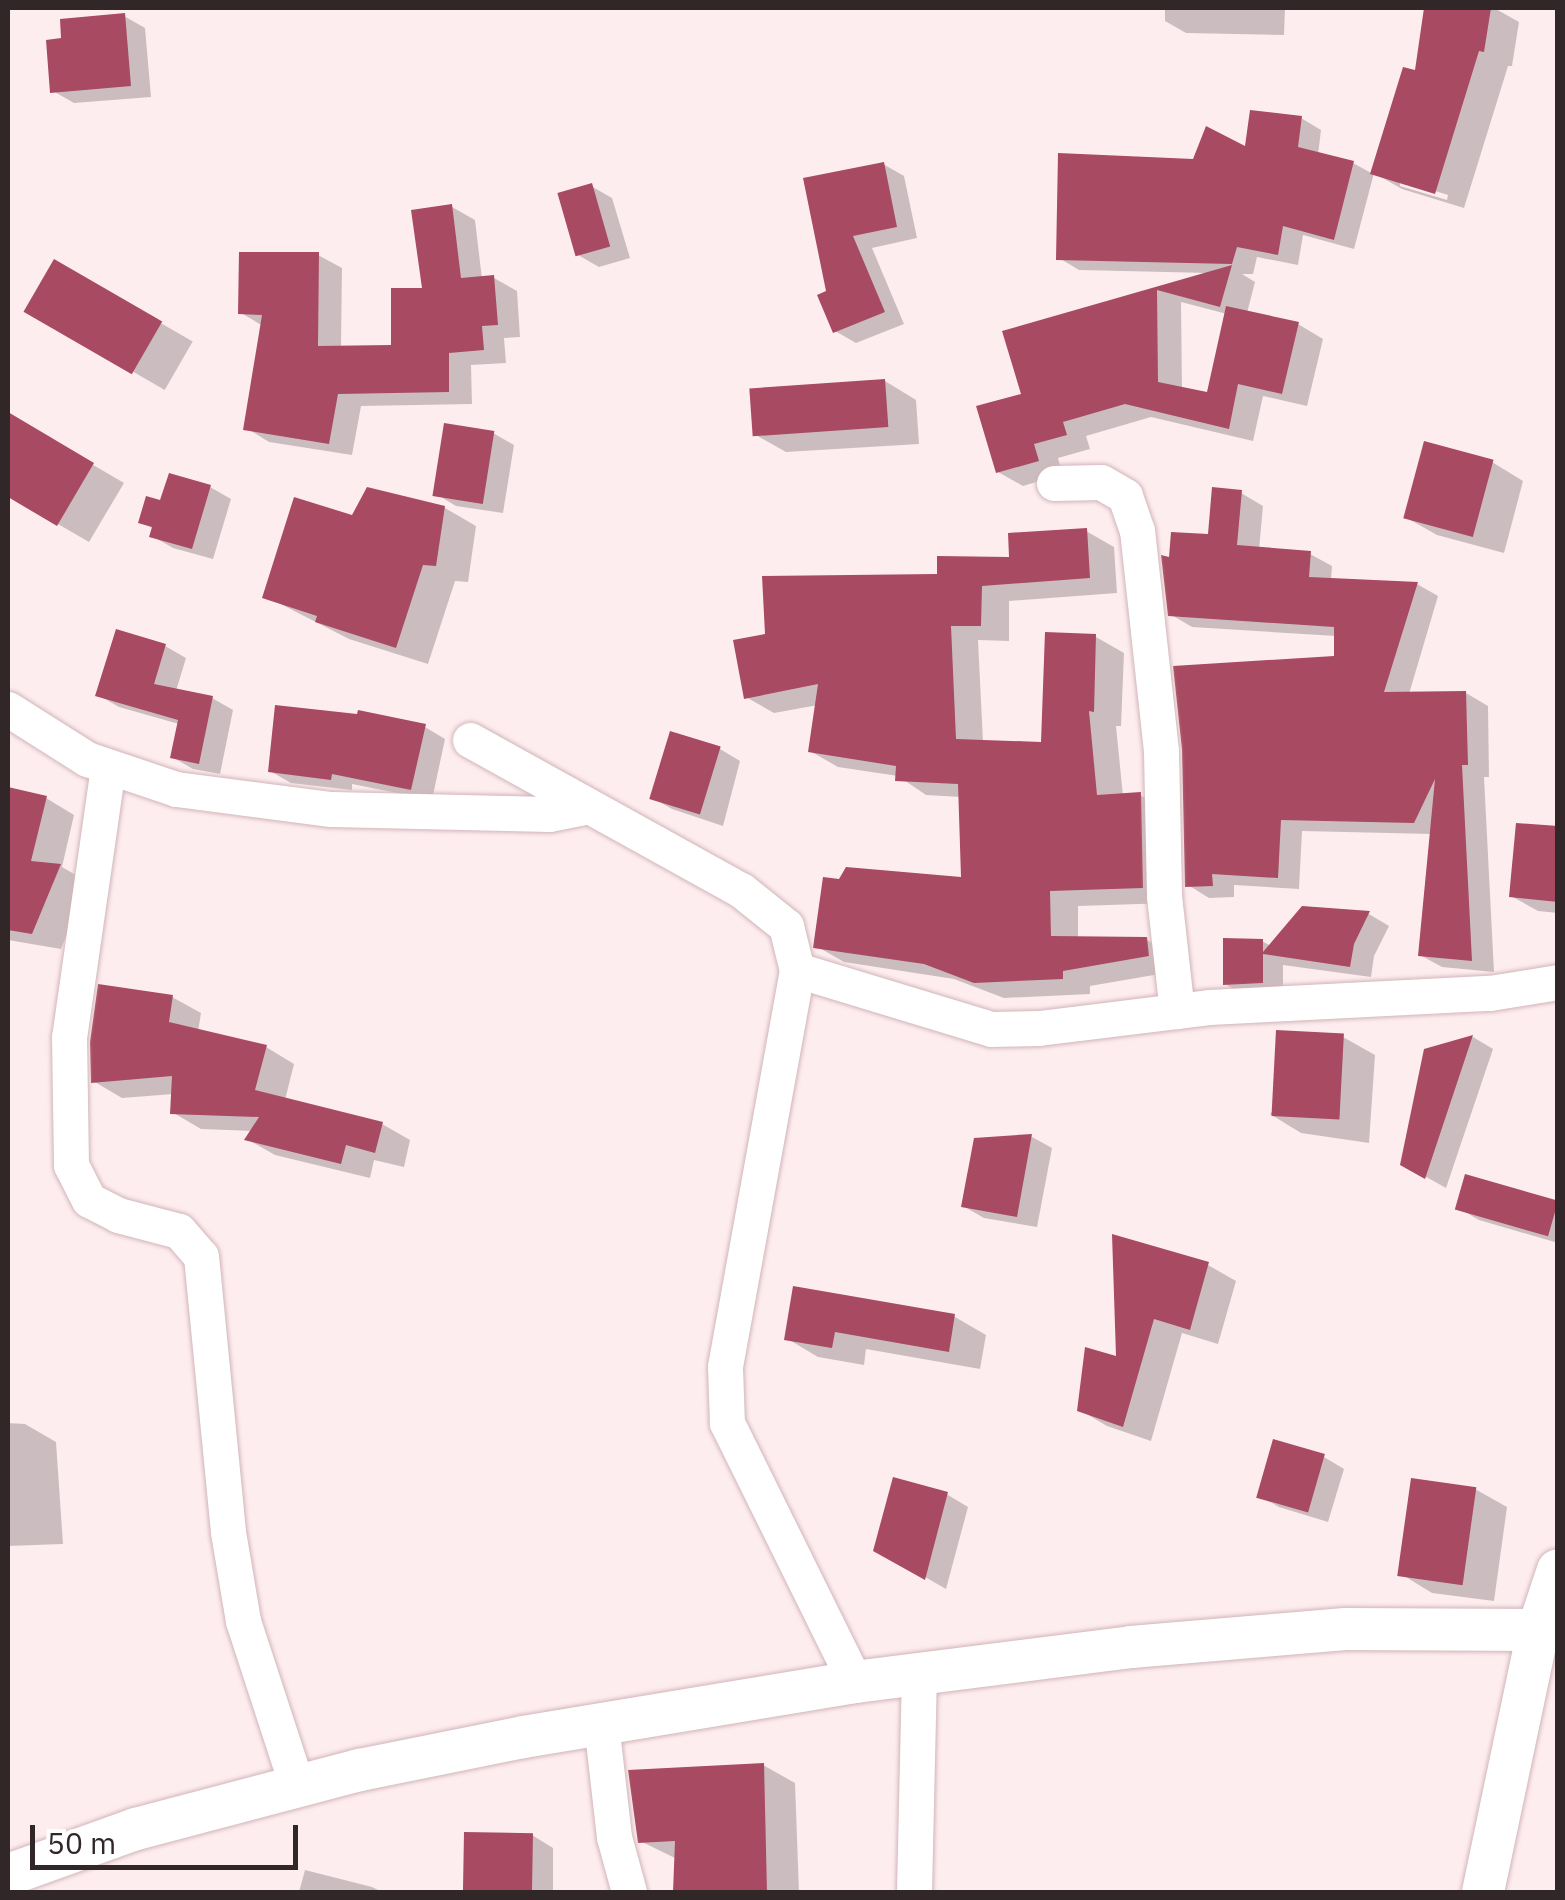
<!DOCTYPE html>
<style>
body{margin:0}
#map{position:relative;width:1565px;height:1900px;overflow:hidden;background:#feedef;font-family:"IBM Plex Sans",sans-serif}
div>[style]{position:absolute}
.shadow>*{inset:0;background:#0003;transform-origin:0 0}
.building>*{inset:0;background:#a84a61;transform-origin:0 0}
.roads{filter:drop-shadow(0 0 2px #d0b5b9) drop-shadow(0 0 2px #d0b5b9)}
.minor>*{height:35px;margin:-17.5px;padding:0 17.5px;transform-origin:17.5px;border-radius:17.5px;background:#fff}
.tertiary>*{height:42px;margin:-21px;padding:0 21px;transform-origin:21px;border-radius:21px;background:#fff}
span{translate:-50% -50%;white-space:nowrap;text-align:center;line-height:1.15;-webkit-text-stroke:10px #fff;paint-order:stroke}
.frame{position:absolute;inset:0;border:10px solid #312729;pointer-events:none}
.scale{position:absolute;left:30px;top:1825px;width:268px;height:45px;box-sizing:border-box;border:5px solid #312729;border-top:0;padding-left:12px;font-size:30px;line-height:35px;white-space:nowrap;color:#312729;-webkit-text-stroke:8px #fff;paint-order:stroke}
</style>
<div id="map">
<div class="shadow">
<i style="clip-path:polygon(1165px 8px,1285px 8px,1284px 35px,1186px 33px,1165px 21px)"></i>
<i style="clip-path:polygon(evenodd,1427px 8px,1494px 8px,1519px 22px,1512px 66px,1508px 66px,1464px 208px,1402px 189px,1374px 173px,1354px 249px,1303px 235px,1298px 265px,1257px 257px,1253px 274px,1242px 274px,1255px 282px,1247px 313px,1298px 324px,1323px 339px,1307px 406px,1263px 396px,1253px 441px,1151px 417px,1086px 436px,1090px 449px,1058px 458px,1062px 474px,1023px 486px,998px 472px,1024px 395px,1005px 332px,1209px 273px,1079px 270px,1059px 258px,1195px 162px,1247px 150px,1301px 118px,1321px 130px,1318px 155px,1353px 163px,1373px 174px,1417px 74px,1427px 8px,1400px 180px,1448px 195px,1447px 200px,1400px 186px,1400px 180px,1427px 8px,1181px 302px,1227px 314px,1209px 395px,1182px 389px,1181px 302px)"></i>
<i style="clip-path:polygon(124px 16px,145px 28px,151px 97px,74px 103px,53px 91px,64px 40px)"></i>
<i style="clip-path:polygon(883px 164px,904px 176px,917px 238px,872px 248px,904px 324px,856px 343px,835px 331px,806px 180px)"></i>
<i style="clip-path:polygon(591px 186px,612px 198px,630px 258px,599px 267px,578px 255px)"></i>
<i style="clip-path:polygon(452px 207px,475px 220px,482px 279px,494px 278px,517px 291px,520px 337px,504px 338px,506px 363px,471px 365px,472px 404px,361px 406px,352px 455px,269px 442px,246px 428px,263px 326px,241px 313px,318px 255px,342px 268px,341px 348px,393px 347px,425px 291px)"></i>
<i style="left:55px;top:262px;width:159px;height:56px;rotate:30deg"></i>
<i style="clip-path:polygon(885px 381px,916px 400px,919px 444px,786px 452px,754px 434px)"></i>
<i style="clip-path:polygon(8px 415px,124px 483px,89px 542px,8px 495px)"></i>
<i style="clip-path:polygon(493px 433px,514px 445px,503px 513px,456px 506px,436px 494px)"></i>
<i style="clip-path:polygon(1492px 462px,1523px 481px,1504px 553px,1437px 535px,1405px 517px)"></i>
<i style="clip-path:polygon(210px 487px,231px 499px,213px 559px,173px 548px,152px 536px,154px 529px,141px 522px,162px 504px)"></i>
<i style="clip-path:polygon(1241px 493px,1263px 506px,1259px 550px,1310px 554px,1332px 566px,1331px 580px,1417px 584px,1438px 596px,1409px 694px,1466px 693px,1488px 706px,1489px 777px,1484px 777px,1494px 972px,1442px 967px,1420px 955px,1432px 834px,1302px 831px,1299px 889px,1234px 885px,1234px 897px,1209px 898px,1188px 885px,1336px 659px,1336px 636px,1192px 627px,1170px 614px,1171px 561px,1210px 537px)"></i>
<i style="clip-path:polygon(445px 508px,476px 526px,468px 582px,455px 581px,428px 664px,349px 639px,265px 596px,354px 518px)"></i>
<i style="clip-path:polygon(1086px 531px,1114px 547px,1117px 593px,1009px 601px,1009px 641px,978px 640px,983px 742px,1043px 744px,1096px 637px,1124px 653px,1121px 726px,1116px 726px,1123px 796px,1140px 795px,1168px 811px,1170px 903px,1078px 906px,1078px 939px,1147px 940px,1175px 956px,1177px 971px,1090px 986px,1090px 994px,1004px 998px,954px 979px,844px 962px,816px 946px,964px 880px,961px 797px,926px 795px,898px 776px,838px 767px,810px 751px,818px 705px,774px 713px,746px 697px,768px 636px,940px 576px,1012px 559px)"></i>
<i style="clip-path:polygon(165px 646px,186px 658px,176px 691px,212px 698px,233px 710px,220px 774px,193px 769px,172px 757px,179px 724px,119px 707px,98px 695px)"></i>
<i style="clip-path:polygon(425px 727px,445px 739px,432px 800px,352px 784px,352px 790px,291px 783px,270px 771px)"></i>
<i style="clip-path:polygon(720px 749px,740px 761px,723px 826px,672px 809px,651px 797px)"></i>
<i style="clip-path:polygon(8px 790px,46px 798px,74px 815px,62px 867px,88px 882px,61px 949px,8px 940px)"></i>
<i style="clip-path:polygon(1558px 829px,1558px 913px,1538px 911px,1511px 896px)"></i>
<i style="clip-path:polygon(1303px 908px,1369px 914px,1389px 926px,1374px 956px,1371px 977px,1283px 965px,1283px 994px,1246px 996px,1225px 984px,1262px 941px,1271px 946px)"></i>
<i style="clip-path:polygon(172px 997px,201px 1013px,198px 1032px,266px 1047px,294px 1064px,285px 1100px,382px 1124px,410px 1140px,404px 1167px,374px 1160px,370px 1178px,275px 1155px,247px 1139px,253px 1131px,201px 1129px,172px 1112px,173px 1094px,122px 1098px,93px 1081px)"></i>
<i style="clip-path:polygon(1343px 1037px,1375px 1055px,1369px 1143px,1301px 1133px,1270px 1114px)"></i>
<i style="clip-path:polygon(1473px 1037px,1493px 1049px,1446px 1188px,1403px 1164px,1426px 1051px)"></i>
<i style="clip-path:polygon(1032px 1137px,1052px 1148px,1037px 1227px,984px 1218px,963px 1206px,976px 1140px)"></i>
<i style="clip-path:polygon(1558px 1204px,1558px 1243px,1479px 1220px,1458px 1208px)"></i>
<i style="clip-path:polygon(1115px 1238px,1208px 1265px,1236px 1281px,1218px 1344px,1182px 1333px,1151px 1441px,1107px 1426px,1080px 1410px,1119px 1359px)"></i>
<i style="clip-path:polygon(795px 1289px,955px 1317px,986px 1335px,980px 1369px,866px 1349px,864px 1365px,818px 1357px,786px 1338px)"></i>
<i style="clip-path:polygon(8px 1423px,25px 1424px,56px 1442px,63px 1544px,8px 1546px)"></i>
<i style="clip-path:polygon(1324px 1457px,1344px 1469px,1328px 1522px,1279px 1507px,1258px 1495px)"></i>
<i style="clip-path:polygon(895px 1480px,948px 1495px,968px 1507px,946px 1589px,876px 1549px)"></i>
<i style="clip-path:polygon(1475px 1489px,1507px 1507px,1494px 1601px,1432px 1593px,1401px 1574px)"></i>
<i style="clip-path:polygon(763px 1765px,795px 1783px,799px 1892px,676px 1892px,677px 1859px,640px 1841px)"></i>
<i style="clip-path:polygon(466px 1834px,532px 1835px,553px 1848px,553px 1892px,466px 1892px)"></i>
<i style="clip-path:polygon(305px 1870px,372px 1887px,382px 1892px,299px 1892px)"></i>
</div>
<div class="building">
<i style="clip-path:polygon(1424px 8px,1491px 8px,1484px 52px,1479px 51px,1435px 194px,1370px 174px,1403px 67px,1415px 70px)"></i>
<i style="clip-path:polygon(125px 13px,131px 86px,50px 93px,46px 40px,61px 38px,60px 19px)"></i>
<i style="clip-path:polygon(1250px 110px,1302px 116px,1298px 147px,1354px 161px,1334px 240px,1283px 226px,1278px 255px,1237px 247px,1232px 264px,1056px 260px,1058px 153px,1193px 159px,1206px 126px,1245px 146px)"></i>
<i style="clip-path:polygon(884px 162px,897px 227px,853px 236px,885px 312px,833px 333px,817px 295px,826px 291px,803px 178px)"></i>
<i style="left:592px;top:183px;width:66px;height:36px;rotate:74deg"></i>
<i style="clip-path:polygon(452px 204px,461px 278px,494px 275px,498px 325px,482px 326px,484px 350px,449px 353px,449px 392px,338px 394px,329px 444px,243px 430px,262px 315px,238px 314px,239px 252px,319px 252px,318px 346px,391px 345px,391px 288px,422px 288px,411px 210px)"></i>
<i style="left:54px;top:259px;width:125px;height:61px;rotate:30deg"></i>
<i style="clip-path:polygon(1232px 265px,1220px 307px,1157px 290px,1158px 382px,1207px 392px,1226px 306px,1299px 322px,1282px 394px,1238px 384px,1229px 429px,1125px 404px,1063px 422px,1067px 435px,1034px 444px,1039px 461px,996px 473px,976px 406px,1021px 394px,1002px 331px)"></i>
<i style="left:885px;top:379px;width:48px;height:136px;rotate:86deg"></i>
<i style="clip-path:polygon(8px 412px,94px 463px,57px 526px,8px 497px)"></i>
<i style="left:444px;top:423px;width:51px;height:74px;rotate:9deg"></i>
<i style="left:1424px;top:441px;width:72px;height:80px;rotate:15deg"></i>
<i style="clip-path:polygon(169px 473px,211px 485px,192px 549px,149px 537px,152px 527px,138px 523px,146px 496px,160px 500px)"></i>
<i style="clip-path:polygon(367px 487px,445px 506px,436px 566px,423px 565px,396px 648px,315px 622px,317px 616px,262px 598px,294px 497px,352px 515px)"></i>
<i style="clip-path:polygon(1212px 487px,1242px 490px,1237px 545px,1311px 551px,1309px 577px,1418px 582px,1384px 692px,1466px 691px,1468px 765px,1462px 765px,1472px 961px,1418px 956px,1435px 779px,1414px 823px,1281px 820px,1278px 878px,1212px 874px,1213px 886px,1185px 887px,1182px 750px,1173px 666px,1334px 656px,1334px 627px,1168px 616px,1161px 555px,1169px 557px,1171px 532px,1208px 534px)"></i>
<i style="clip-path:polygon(1087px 528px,1090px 578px,982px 586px,981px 626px,951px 626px,956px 739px,1041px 742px,1045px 632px,1096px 634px,1094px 712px,1089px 711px,1097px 795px,1141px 792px,1143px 888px,1050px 891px,1051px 936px,1147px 937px,1149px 956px,1063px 971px,1063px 979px,974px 983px,924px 964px,813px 948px,823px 877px,839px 879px,846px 867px,961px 877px,958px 784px,895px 781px,896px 766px,808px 752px,818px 684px,744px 699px,733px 640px,765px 634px,762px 576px,937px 574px,937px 556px,1009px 557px,1008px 533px)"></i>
<i style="clip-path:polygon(116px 629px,166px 644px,154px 684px,213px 696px,199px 764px,170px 758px,178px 720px,95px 696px)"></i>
<i style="clip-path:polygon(275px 705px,357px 714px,358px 710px,426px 724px,411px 790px,332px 774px,331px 780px,268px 772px)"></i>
<i style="left:670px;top:731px;width:53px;height:71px;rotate:17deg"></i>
<i style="clip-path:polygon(8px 787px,47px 796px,31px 861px,61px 864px,32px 934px,8px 930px)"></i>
<i style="clip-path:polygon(1516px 823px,1558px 826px,1558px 902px,1509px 897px)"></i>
<i style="clip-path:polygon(1302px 906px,1370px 911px,1354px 944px,1350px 967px,1263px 954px,1263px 983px,1223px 985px,1223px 938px,1263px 939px,1263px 952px)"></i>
<i style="clip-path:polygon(98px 984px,173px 995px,169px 1022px,267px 1045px,255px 1090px,383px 1122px,375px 1153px,346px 1145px,341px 1164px,244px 1140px,259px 1117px,170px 1114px,172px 1076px,91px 1083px,90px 1042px)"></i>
<i style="left:1276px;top:1030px;width:68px;height:86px;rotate:3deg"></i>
<i style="clip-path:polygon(1473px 1035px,1425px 1179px,1400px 1165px,1424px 1049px)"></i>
<i style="clip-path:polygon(1032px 1134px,1017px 1217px,961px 1207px,974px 1138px)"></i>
<i style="left:1465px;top:1174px;width:97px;height:37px;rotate:16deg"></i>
<i style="clip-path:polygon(1112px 1234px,1209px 1262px,1190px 1330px,1154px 1319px,1123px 1427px,1077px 1411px,1085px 1347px,1116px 1356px)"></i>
<i style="clip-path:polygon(793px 1286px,955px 1314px,949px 1352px,835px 1332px,832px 1348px,784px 1340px)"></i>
<i style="left:1273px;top:1439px;width:54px;height:61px;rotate:16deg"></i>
<i style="clip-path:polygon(893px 1477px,948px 1492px,925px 1580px,873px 1551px)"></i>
<i style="left:1411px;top:1478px;width:66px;height:99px;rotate:8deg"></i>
<i style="clip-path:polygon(764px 1763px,767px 1892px,673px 1892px,675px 1841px,638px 1843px,628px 1770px)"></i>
<i style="left:464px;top:1832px;width:69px;height:60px;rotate:1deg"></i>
</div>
<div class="roads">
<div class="minor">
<i style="left:1054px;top:483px;width:47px;rotate:-1.2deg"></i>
<i style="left:1101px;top:482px;width:28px;rotate:30deg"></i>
<i style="left:1125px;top:496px;width:36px;rotate:71deg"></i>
<i style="left:1137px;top:530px;width:222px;rotate:83.8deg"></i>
<i style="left:1161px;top:751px;width:145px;rotate:88.8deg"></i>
<i style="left:1164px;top:896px;width:116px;rotate:83.6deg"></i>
<i style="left:8px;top:709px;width:93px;rotate:32.3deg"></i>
<i style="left:87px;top:759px;width:94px;rotate:18.6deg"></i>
<i style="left:176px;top:789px;width:156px;rotate:7.4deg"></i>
<i style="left:331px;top:809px;width:218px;rotate:1.3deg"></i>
<i style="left:549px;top:814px;width:37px;rotate:-11deg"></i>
<i style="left:470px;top:740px;width:310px;rotate:29deg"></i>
<i style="left:741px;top:890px;width:58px;rotate:38.7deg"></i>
<i style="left:786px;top:926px;width:45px;rotate:76deg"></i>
<i style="left:797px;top:970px;width:403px;rotate:100.3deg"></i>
<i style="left:725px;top:1367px;width:56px;rotate:88deg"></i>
<i style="left:727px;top:1423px;width:289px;rotate:63.7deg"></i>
<i style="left:108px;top:767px;width:273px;rotate:98.2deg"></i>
<i style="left:69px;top:1037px;width:128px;rotate:89.1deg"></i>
<i style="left:71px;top:1165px;width:39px;rotate:63deg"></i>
<i style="left:89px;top:1200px;width:33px;rotate:27deg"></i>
<i style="left:118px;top:1215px;width:63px;rotate:14.7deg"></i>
<i style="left:179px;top:1231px;width:33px;rotate:49deg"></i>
<i style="left:201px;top:1256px;width:277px;rotate:84.4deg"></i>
<i style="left:228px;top:1532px;width:90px;rotate:80.4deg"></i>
<i style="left:243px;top:1621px;width:174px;rotate:71.9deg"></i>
<i style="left:797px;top:970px;width:203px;rotate:16.9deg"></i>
<i style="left:991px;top:1029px;width:48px;rotate:-1.2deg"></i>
<i style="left:1039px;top:1028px;width:171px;rotate:-7deg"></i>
<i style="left:1209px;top:1007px;width:281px;rotate:-2.9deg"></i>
<i style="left:1490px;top:993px;width:69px;rotate:-9.2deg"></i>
<i style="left:601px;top:1723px;width:115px;rotate:83.5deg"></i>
<i style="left:614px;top:1837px;width:57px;rotate:74.7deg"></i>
<i style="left:914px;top:1892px;width:219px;rotate:-88.7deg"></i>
</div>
<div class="tertiary">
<i style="left:8px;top:1875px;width:136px;rotate:-19.8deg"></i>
<i style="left:136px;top:1829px;width:232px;rotate:-14.8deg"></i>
<i style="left:360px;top:1770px;width:166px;rotate:-11.4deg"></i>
<i style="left:523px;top:1737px;width:337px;rotate:-9.4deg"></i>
<i style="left:855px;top:1682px;width:278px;rotate:-7.2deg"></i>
<i style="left:1131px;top:1647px;width:215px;rotate:-4.8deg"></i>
<i style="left:1345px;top:1629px;width:193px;rotate:0.3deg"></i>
<i style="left:1483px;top:1892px;width:268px;rotate:-78.1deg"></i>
<i style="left:1538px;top:1630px;width:63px;rotate:-71.6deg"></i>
</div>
</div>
<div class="frame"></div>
<div class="scale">50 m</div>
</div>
